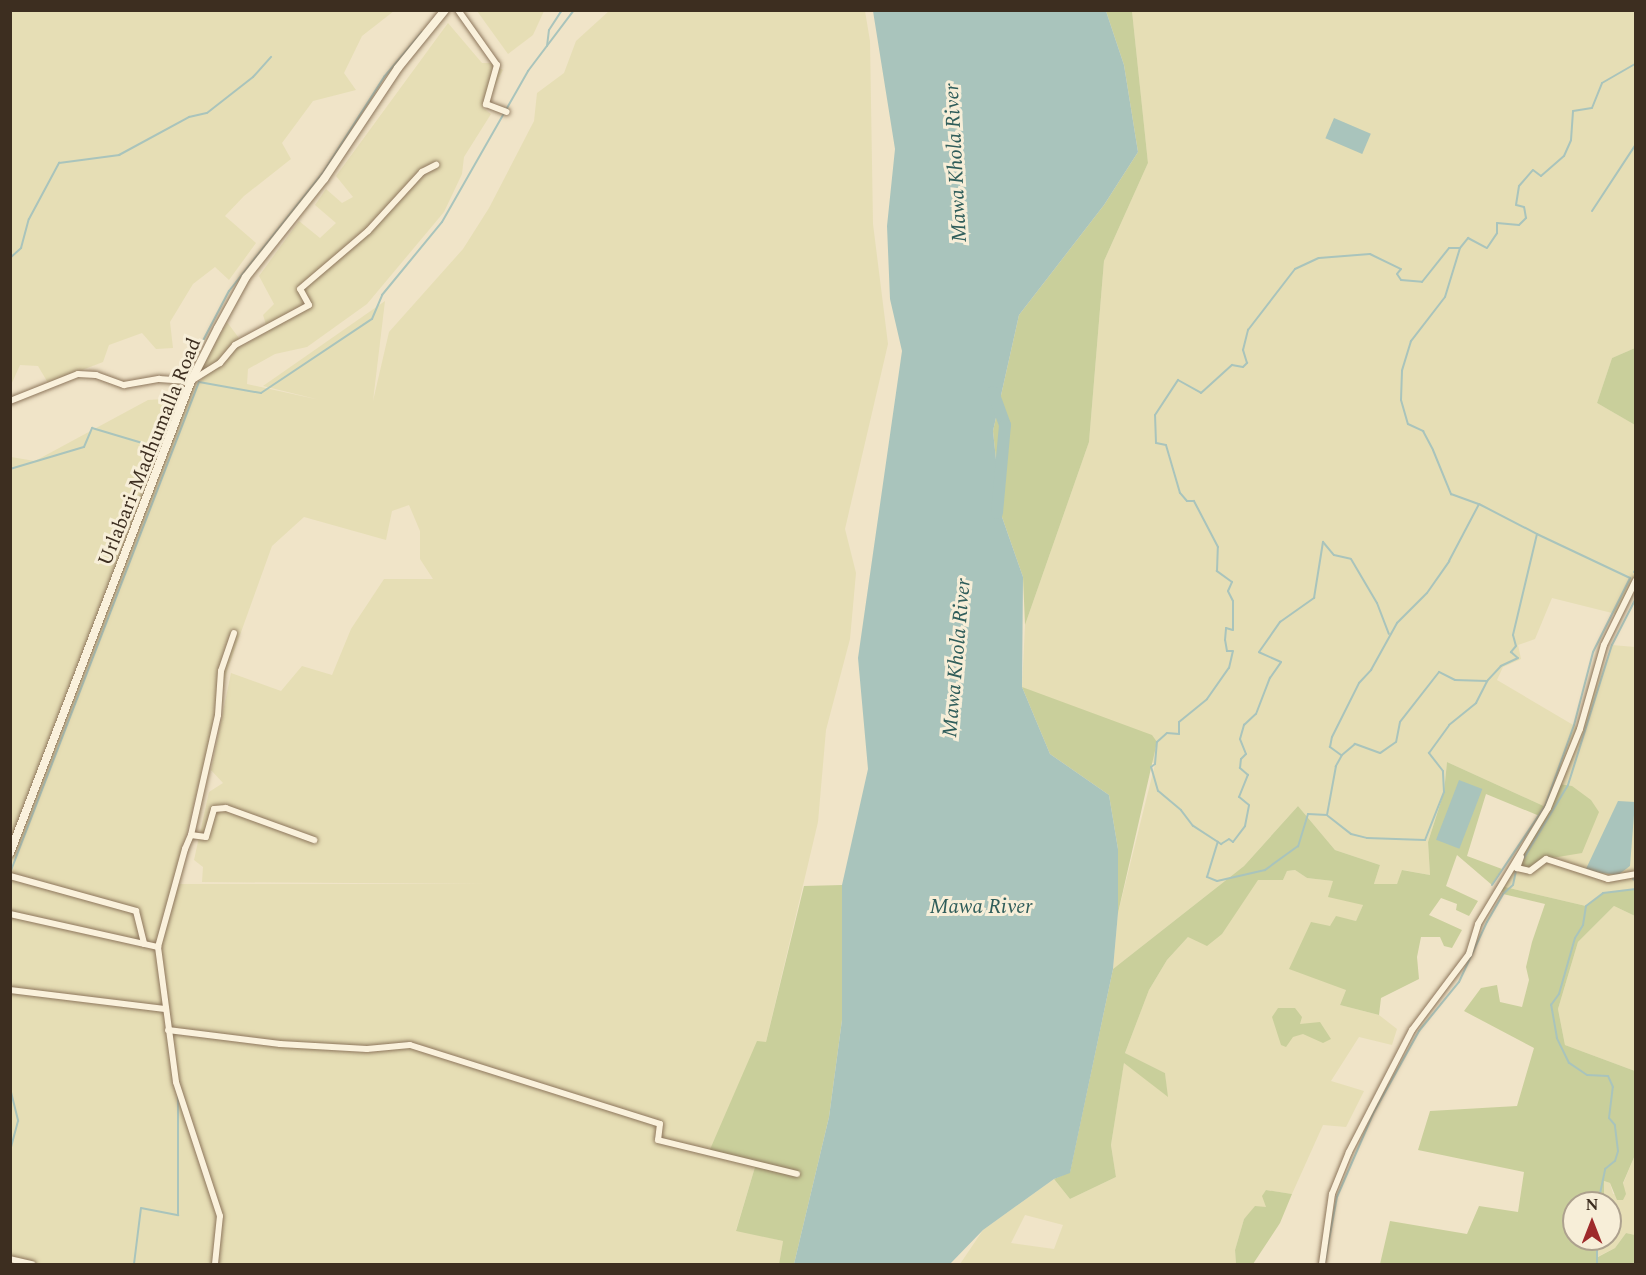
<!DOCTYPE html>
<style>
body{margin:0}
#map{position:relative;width:1646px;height:1275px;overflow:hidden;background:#f0e4c8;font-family:Spectral,serif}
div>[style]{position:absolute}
.farmland>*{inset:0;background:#e6deb5}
.green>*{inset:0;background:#c9cf9b}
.water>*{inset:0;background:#a9c4bc;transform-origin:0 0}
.stream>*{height:2px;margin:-1px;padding:0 1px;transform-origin:1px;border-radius:1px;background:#a9c4bc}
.river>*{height:12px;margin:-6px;padding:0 6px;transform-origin:6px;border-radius:6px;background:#a9c4bc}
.roads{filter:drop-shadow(0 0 2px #8d765c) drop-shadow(0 0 2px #8d765c)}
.street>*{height:6px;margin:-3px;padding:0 3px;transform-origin:3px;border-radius:3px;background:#faf1dc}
.secondary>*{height:8px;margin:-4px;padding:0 4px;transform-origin:4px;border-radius:4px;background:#faf1dc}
span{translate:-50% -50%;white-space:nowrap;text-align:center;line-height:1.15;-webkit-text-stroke:6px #f7eed8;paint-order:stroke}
.street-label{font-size:20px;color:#3d2e20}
.water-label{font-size:21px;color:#2f5d5a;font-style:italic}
.frame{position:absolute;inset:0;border:12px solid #3d2e20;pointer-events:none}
.north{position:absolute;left:1562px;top:1191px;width:60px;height:60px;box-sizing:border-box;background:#f7eed8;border:2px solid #ada18e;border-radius:50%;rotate:0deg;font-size:16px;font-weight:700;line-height:24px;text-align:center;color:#3d2e20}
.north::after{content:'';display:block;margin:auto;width:21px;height:27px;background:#9e2a2b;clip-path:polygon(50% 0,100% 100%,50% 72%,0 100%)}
</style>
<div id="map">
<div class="farmland">
<i style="clip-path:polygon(11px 11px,394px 11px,362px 36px,344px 73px,356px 90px,313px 101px,282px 143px,291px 159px,244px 196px,225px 216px,256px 243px,229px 280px,215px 267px,193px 284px,170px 322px,173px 348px,156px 349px,142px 333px,109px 345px,103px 362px,48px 383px,38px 366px,20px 365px,11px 385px)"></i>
<i style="clip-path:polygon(477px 11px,544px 11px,533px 35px,508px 54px)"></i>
<i style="clip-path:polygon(evenodd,609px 11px,865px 11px,870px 41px,873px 224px,888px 344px,845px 529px,856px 573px,850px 639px,826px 730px,818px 822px,766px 1042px,709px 1154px,755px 1167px,736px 1230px,783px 1241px,779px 1264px,11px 1264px,11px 457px,35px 461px,148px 400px,179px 398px,202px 379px,200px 370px,227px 322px,244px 345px,268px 331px,263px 315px,274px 304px,259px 276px,299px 221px,320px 238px,336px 223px,315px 205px,326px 189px,342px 203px,353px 197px,336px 176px,448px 23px,482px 63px,491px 63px,503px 70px,483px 108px,491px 114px,464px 157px,462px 174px,444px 212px,367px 304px,307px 347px,275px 354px,248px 369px,247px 384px,320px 400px,263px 386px,385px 301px,373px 401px,389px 332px,463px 249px,489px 208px,534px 121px,537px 93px,564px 73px,576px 41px,609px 11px,409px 505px,420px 531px,420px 559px,433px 579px,384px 579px,351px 629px,332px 675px,302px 666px,281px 691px,231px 673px,211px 770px,223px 783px,209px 792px,194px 860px,203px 867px,202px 882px,486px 884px,174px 884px,227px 671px,272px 546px,304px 517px,386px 540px,392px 511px,409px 505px)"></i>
<i style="clip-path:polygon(1132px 11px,1635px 11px,1635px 348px,1612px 358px,1597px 403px,1635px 425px,1635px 581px,1616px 614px,1552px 598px,1535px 639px,1518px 645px,1521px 659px,1503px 667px,1497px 680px,1580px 729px,1612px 645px,1635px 647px,1635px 889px,1603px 893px,1586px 906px,1501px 886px,1548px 808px,1447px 762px,1444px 792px,1428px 842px,1430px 875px,1403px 870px,1397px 884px,1374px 884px,1380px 865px,1335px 850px,1298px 806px,1244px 866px,1113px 969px,1118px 913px,1155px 764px,1022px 687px,1025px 625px,1089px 442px,1104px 261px,1148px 163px)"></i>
<i style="clip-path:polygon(evenodd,1295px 870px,1307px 878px,1334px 881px,1363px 905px,1356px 921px,1336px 917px,1346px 990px,1340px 1005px,1379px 1015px,1397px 1029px,1392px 1045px,1359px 1037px,1331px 1081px,1364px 1091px,1346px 1127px,1323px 1125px,1292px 1194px,1266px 1190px,1266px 1207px,1255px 1207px,1244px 1219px,1235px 1250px,1236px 1264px,960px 1264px,983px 1230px,1054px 1179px,1070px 1199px,1116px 1177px,1111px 1145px,1124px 1062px,1167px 1096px,1165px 1073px,1125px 1053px,1149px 990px,1167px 960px,1188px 937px,1241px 903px,1258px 879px,1283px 880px,1287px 871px,1295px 870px,1025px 1215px,1063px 1225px,1054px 1249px,1011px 1243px,1025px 1215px)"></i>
<i style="clip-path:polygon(1614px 906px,1635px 916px,1635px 1071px,1565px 1045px,1558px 1009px,1578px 942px)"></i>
<i style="clip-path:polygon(1635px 1155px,1635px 1235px,1626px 1233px,1615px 1248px,1595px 1258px,1597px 1239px,1610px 1239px,1610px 1203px,1604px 1203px,1604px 1181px,1610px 1183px,1613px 1194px,1625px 1194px,1623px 1184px)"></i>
</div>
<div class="green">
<i style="clip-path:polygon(1106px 11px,1132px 11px,1148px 163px,1104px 261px,1089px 442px,1025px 625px,1023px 577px,1002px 517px,993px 431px,1019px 315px,1104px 205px,1138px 152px,1124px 65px)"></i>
<i style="clip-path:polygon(1635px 348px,1635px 425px,1597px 403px,1612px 358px)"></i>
<i style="clip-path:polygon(1022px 687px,1152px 735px,1157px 742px,1118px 913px,1118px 849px,1109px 795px,1050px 754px)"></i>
<i style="clip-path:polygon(1447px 762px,1548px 808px,1559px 784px,1572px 786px,1591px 800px,1599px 812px,1582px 853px,1546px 859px,1530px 871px,1517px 868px,1542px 817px,1486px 794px,1467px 856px,1502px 869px,1492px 885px,1457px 855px,1446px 886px,1478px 901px,1469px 916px,1456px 910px,1457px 904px,1441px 898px,1429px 915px,1462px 930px,1452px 948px,1444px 946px,1440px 937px,1421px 937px,1417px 957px,1419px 979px,1381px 998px,1379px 1015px,1340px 1005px,1346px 990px,1289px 969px,1311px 922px,1330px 926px,1336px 916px,1356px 921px,1363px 905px,1328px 897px,1333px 881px,1307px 878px,1295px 870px,1287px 871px,1283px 880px,1258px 880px,1222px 934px,1207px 946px,1188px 937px,1167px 960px,1149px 990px,1125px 1053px,1165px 1073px,1168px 1097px,1124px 1063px,1111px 1145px,1116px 1177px,1070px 1199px,1054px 1179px,1070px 1172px,1113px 969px,1244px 866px,1298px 806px,1335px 850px,1380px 865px,1374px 884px,1397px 884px,1402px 870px,1430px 875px,1428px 842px,1444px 792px)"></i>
<i style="clip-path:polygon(842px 885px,842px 1020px,829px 1117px,794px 1264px,779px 1264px,783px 1241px,736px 1231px,755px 1167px,708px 1154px,757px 1041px,766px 1042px,804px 886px)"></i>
<i style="clip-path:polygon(1501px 886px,1586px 906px,1603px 893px,1635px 889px,1635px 916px,1614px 906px,1578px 942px,1558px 1009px,1565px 1045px,1635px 1071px,1635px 1155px,1623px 1183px,1626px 1194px,1623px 1200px,1617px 1200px,1610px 1183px,1604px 1181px,1604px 1203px,1574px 1203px,1574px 1239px,1597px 1239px,1596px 1258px,1615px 1248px,1626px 1233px,1635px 1235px,1635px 1264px,1380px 1264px,1390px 1221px,1467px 1234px,1479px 1206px,1518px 1212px,1524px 1172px,1418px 1150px,1430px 1111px,1517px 1106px,1534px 1048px,1464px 1011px,1481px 988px,1497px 985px,1500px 1002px,1522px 1007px,1529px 980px,1526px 967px,1532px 942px,1545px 904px,1503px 894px)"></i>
<i style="clip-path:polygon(1278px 1008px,1295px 1008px,1302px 1017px,1300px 1024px,1320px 1022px,1331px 1039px,1323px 1043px,1303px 1034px,1293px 1037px,1286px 1047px,1281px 1045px,1272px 1017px)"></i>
<i style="clip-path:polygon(1266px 1190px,1292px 1194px,1280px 1223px,1253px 1264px,1236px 1264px,1235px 1250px,1244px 1219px,1255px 1206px,1266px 1207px,1262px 1196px)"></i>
</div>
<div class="water">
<i style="clip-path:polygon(873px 11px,1106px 11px,1124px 65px,1138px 152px,1104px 205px,1019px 315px,993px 431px,1002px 517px,1023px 577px,1022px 687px,1050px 754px,1109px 795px,1118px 849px,1118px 913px,1113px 969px,1070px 1173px,1054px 1179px,983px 1230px,950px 1264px,794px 1264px,829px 1117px,842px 1020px,842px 885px,868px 769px,858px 658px,902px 351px,890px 299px,887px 226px,895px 149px)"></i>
<i style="left:1334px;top:118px;width:40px;height:22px;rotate:23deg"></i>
<i style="left:1459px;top:780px;width:25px;height:64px;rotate:21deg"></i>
<i style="clip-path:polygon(1618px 801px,1635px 802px,1630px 866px,1618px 875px,1585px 871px)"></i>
</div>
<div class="stream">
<i style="left:547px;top:46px;width:16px;rotate:-83deg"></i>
<i style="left:549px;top:30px;width:24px;rotate:-57deg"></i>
<i style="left:1592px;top:211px;width:80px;rotate:-56.7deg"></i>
<i style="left:1460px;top:248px;width:51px;rotate:107deg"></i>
<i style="left:1445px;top:297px;width:56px;rotate:127.7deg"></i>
<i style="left:1411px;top:341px;width:31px;rotate:107deg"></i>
<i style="left:1402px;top:371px;width:29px;rotate:92deg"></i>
<i style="left:1401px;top:400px;width:25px;rotate:74deg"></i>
<i style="left:1408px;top:424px;width:17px;rotate:25deg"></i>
<i style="left:1423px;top:431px;width:21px;rotate:62deg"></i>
<i style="left:1433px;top:450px;width:48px;rotate:67.8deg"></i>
<i style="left:1451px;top:494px;width:30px;rotate:20deg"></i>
<i style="left:10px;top:258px;width:15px;rotate:-42deg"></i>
<i style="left:21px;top:248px;width:30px;rotate:-75deg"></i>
<i style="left:29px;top:219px;width:64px;rotate:-61.8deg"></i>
<i style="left:59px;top:163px;width:61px;rotate:-7.6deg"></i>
<i style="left:119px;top:155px;width:80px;rotate:-28.5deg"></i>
<i style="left:189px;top:117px;width:18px;rotate:-13deg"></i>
<i style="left:207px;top:113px;width:58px;rotate:-38deg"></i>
<i style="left:253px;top:77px;width:27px;rotate:-48deg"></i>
<i style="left:10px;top:469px;width:77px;rotate:-16.6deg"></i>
<i style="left:84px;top:447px;width:21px;rotate:-67deg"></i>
<i style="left:92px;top:428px;width:70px;rotate:16.6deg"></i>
<i style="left:159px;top:448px;width:77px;rotate:-70.4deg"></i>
<i style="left:185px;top:375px;width:95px;rotate:-62.4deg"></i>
<i style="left:229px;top:291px;width:153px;rotate:-51.6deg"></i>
<i style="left:324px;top:171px;width:112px;rotate:-57.4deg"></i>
<i style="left:384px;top:77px;width:59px;rotate:-49.8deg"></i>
<i style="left:1634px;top:572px;width:4px;rotate:-56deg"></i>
<i style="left:1341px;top:755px;width:14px;rotate:-144deg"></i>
<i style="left:1330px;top:747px;width:10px;rotate:-79deg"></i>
<i style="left:1332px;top:737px;width:60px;rotate:-63.4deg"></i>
<i style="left:1359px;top:683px;width:18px;rotate:-47deg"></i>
<i style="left:1371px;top:670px;width:54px;rotate:-61deg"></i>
<i style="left:1397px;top:623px;width:42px;rotate:-45deg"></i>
<i style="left:1427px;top:593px;width:39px;rotate:-55deg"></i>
<i style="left:1449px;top:561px;width:64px;rotate:-62.2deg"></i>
<i style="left:1479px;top:504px;width:65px;rotate:27.3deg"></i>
<i style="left:1328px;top:816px;width:29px;rotate:38deg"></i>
<i style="left:1351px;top:834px;width:16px;rotate:14deg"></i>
<i style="left:1367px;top:838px;width:58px;rotate:2deg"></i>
<i style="left:1425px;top:840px;width:52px;rotate:-68.4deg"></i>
<i style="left:1444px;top:792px;width:21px;rotate:-93deg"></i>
<i style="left:1443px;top:771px;width:23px;rotate:-128deg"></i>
<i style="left:1429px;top:753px;width:34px;rotate:-54deg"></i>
<i style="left:1449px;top:725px;width:35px;rotate:-39deg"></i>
<i style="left:1476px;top:703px;width:25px;rotate:-63deg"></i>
<i style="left:1218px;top:842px;width:4px;rotate:34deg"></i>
<i style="left:1221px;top:844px;width:9px;rotate:-32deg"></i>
<i style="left:1229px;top:839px;width:5px;rotate:37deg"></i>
<i style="left:1233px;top:842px;width:20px;rotate:-53deg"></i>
<i style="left:1245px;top:826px;width:21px;rotate:-79deg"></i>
<i style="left:1249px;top:805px;width:13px;rotate:-141deg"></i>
<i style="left:1239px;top:797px;width:24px;rotate:-68deg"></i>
<i style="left:1248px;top:775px;width:11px;rotate:-139deg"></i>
<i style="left:1240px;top:768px;width:9px;rotate:-84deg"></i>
<i style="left:1241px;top:759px;width:7px;rotate:-45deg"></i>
<i style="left:1246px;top:754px;width:16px;rotate:-112deg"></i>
<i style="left:1240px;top:739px;width:15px;rotate:-74deg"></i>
<i style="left:1244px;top:725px;width:16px;rotate:-43deg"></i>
<i style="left:1256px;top:714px;width:39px;rotate:-69deg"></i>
<i style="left:1270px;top:678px;width:19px;rotate:-55deg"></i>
<i style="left:1281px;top:662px;width:24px;rotate:-156deg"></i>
<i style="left:1259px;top:652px;width:37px;rotate:-55deg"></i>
<i style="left:1280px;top:622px;width:42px;rotate:-35.2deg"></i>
<i style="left:1314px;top:598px;width:57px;rotate:-80.9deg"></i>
<i style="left:1323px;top:542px;width:17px;rotate:50deg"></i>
<i style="left:1334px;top:555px;width:17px;rotate:13deg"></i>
<i style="left:1351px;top:559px;width:51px;rotate:59.4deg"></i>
<i style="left:1377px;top:603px;width:33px;rotate:69deg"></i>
<i style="left:1524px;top:858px;width:85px;rotate:-58.9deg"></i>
<i style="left:1568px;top:785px;width:147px;rotate:-72.6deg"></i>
<i style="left:1612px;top:645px;width:53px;rotate:-62.9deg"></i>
<i style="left:10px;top:873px;width:526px;rotate:-68.95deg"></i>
<i style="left:199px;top:382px;width:63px;rotate:10.1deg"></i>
<i style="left:261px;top:393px;width:133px;rotate:-33.7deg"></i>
<i style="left:372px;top:319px;width:26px;rotate:-67deg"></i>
<i style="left:382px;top:295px;width:94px;rotate:-50.6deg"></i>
<i style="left:442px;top:222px;width:174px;rotate:-60.3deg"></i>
<i style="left:528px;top:71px;width:76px;rotate:-53deg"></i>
<i style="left:1633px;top:879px;width:4px;rotate:34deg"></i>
<i style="left:1492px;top:885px;width:95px;rotate:-56.1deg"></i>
<i style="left:1545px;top:806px;width:86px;rotate:-70.3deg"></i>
<i style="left:1574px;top:725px;width:75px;rotate:-75.4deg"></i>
<i style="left:1593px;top:652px;width:83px;rotate:-63.4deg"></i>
<i style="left:1630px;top:578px;width:103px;rotate:-154.7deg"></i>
<i style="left:1537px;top:534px;width:104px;rotate:103.4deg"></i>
<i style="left:1513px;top:635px;width:11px;rotate:75deg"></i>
<i style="left:1516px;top:646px;width:8px;rotate:130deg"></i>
<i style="left:1511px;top:652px;width:9px;rotate:41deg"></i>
<i style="left:1518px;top:658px;width:19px;rotate:155deg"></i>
<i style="left:1501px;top:666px;width:21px;rotate:133deg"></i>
<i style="left:1487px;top:681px;width:32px;rotate:-178deg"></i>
<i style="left:1455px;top:680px;width:18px;rotate:-153deg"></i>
<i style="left:1439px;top:672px;width:63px;rotate:128deg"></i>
<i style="left:1400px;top:722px;width:20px;rotate:101deg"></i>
<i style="left:1396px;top:742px;width:19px;rotate:145deg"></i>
<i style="left:1380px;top:753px;width:27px;rotate:-160deg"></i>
<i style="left:1355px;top:744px;width:17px;rotate:140deg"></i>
<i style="left:1342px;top:755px;width:13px;rotate:119deg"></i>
<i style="left:1336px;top:766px;width:50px;rotate:100.4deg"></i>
<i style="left:1327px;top:815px;width:19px;rotate:-177deg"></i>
<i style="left:1308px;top:814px;width:34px;rotate:107deg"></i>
<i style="left:1298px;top:846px;width:41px;rotate:144deg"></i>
<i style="left:1265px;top:870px;width:49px;rotate:167.1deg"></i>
<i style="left:1217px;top:881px;width:11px;rotate:-158deg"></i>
<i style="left:1207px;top:877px;width:37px;rotate:-73deg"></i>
<i style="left:1218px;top:842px;width:30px;rotate:-147deg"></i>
<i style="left:1193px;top:826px;width:20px;rotate:-127deg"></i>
<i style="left:1181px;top:810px;width:30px;rotate:-140deg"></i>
<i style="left:1158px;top:791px;width:25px;rotate:-106deg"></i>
<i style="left:1151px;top:767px;width:5px;rotate:-37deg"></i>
<i style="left:1155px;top:764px;width:22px;rotate:-85deg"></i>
<i style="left:1157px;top:742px;width:13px;rotate:-42deg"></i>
<i style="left:1167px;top:733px;width:12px;rotate:5deg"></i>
<i style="left:1179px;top:734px;width:12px;rotate:-90deg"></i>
<i style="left:1179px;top:722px;width:36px;rotate:-39deg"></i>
<i style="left:1207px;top:699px;width:38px;rotate:-55deg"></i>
<i style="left:1229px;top:668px;width:17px;rotate:-77deg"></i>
<i style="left:1233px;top:651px;width:6px;rotate:180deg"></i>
<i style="left:1227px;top:651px;width:11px;rotate:-100deg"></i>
<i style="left:1225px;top:640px;width:12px;rotate:-85deg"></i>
<i style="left:1226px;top:628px;width:7px;rotate:16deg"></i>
<i style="left:1233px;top:630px;width:29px;rotate:-90deg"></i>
<i style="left:1233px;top:601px;width:11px;rotate:-117deg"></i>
<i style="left:1228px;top:591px;width:10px;rotate:-66deg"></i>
<i style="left:1232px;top:582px;width:19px;rotate:-144deg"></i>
<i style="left:1217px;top:571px;width:24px;rotate:-88deg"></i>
<i style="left:1218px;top:547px;width:52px;rotate:-117.6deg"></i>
<i style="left:1194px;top:501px;width:7px;rotate:180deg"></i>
<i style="left:1187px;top:501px;width:11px;rotate:-131deg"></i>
<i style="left:1180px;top:493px;width:50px;rotate:-106.3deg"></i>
<i style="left:1166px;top:445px;width:10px;rotate:-169deg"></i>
<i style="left:1156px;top:443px;width:28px;rotate:-92deg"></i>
<i style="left:1155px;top:415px;width:42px;rotate:-56.7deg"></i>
<i style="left:1178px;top:380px;width:26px;rotate:29deg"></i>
<i style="left:1201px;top:393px;width:42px;rotate:-42.1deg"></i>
<i style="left:1232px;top:365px;width:11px;rotate:10deg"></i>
<i style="left:1243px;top:367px;width:6px;rotate:-45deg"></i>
<i style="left:1247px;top:363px;width:14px;rotate:-107deg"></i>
<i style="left:1243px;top:350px;width:21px;rotate:-76deg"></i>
<i style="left:1248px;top:330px;width:77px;rotate:-52.4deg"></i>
<i style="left:1295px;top:269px;width:26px;rotate:-25deg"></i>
<i style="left:1319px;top:258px;width:51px;rotate:-4.5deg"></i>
<i style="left:1370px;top:254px;width:34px;rotate:26deg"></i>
<i style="left:1401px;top:269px;width:6px;rotate:129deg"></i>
<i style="left:1397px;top:274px;width:7px;rotate:56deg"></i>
<i style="left:1401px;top:280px;width:21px;rotate:5deg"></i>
<i style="left:1422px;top:282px;width:43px;rotate:-51.5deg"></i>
<i style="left:1449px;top:248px;width:11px"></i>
<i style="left:1460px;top:248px;width:13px;rotate:-51deg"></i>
<i style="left:1468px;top:238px;width:21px;rotate:28deg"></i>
<i style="left:1487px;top:248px;width:18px;rotate:-56deg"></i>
<i style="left:1497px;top:233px;width:10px;rotate:-90deg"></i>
<i style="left:1497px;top:223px;width:22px;rotate:5deg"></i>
<i style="left:1519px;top:225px;width:10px;rotate:-45deg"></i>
<i style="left:1526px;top:218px;width:11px;rotate:-100deg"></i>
<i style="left:1524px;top:207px;width:8px;rotate:-166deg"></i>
<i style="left:1516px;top:205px;width:19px;rotate:-81deg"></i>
<i style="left:1519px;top:186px;width:21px;rotate:-49deg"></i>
<i style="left:1533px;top:170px;width:10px;rotate:37deg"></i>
<i style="left:1541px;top:176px;width:30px;rotate:-41deg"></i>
<i style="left:1564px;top:156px;width:17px;rotate:-66deg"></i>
<i style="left:1571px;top:140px;width:29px;rotate:-86deg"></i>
<i style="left:1573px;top:111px;width:19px;rotate:-9deg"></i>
<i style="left:1592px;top:108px;width:27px;rotate:-68deg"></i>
<i style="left:1602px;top:83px;width:39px;rotate:-30deg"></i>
<i style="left:10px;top:1023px;width:24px;rotate:90deg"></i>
<i style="left:10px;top:1088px;width:34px;rotate:76deg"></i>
<i style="left:18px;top:1121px;width:31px;rotate:105deg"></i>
<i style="left:1598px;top:1203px;width:35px;rotate:-78deg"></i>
<i style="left:1605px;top:1169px;width:13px;rotate:-39deg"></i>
<i style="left:1615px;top:1161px;width:10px;rotate:-73deg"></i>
<i style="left:1618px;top:1151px;width:26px;rotate:-97deg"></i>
<i style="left:1615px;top:1125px;width:9px;rotate:-131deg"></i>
<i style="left:1609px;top:1118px;width:31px;rotate:-83deg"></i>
<i style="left:1613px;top:1087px;width:12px;rotate:-114deg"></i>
<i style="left:1608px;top:1076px;width:21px;rotate:-177deg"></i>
<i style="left:1587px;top:1075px;width:22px;rotate:-146deg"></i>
<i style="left:1569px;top:1063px;width:28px;rotate:-116deg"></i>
<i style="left:1557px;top:1038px;width:34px;rotate:-100deg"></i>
<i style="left:1551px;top:1005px;width:14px;rotate:-54deg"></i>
<i style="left:1559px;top:994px;width:58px;rotate:-74.1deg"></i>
<i style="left:1575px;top:938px;width:15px;rotate:-58deg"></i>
<i style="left:1583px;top:925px;width:19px;rotate:-81deg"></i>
<i style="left:1586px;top:906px;width:21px;rotate:-37deg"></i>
<i style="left:1603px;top:893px;width:33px;rotate:-7deg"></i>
<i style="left:1597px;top:1239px;width:25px;rotate:90deg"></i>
<i style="left:1325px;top:1261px;width:65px;rotate:-79.4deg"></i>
<i style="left:1337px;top:1197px;width:93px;rotate:-66.5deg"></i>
<i style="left:1374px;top:1112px;width:93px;rotate:-60.9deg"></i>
<i style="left:1419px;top:1031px;width:63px;rotate:-50.8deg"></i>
<i style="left:1459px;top:982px;width:66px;rotate:-65deg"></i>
<i style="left:1487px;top:922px;width:32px;rotate:-60deg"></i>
<i style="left:1503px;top:894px;width:13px;rotate:-42deg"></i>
<i style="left:1513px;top:885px;width:14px;rotate:-78deg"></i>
<i style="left:134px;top:1264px;width:56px;rotate:-82.9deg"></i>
<i style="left:141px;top:1208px;width:38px;rotate:11deg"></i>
<i style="left:178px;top:1215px;width:120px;rotate:-90deg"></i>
</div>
<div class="river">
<i style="left:993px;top:392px;width:35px;rotate:70deg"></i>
<i style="left:1005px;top:425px;width:88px;rotate:95.2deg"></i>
</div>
<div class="roads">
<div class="street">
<i style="left:458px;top:10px;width:67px;rotate:54.7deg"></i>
<i style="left:497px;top:65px;width:41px;rotate:105.8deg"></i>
<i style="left:486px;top:104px;width:22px;rotate:21deg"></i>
<i style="left:10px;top:401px;width:73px;rotate:-21.7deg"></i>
<i style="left:78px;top:374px;width:18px;rotate:3deg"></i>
<i style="left:96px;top:375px;width:30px;rotate:20deg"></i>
<i style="left:124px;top:385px;width:36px;rotate:-10deg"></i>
<i style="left:159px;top:379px;width:32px;rotate:4deg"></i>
<i style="left:191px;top:381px;width:34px;rotate:-32deg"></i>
<i style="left:220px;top:363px;width:23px;rotate:-50deg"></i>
<i style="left:235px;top:345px;width:84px;rotate:-28.4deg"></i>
<i style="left:309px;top:305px;width:18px;rotate:-119deg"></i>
<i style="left:300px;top:289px;width:89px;rotate:-40.5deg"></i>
<i style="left:368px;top:231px;width:80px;rotate:-47.5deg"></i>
<i style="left:422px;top:172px;width:16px;rotate:-27deg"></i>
<i style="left:191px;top:835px;width:123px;rotate:-77.3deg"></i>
<i style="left:218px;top:715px;width:44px;rotate:-86.1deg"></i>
<i style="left:221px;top:671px;width:40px;rotate:-71.1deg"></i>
<i style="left:1521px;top:857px;width:12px;rotate:110deg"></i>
<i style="left:1517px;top:868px;width:13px;rotate:13deg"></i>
<i style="left:1530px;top:871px;width:20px;rotate:-37deg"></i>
<i style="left:1546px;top:859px;width:65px;rotate:17.9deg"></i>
<i style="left:1608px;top:879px;width:28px;rotate:-10deg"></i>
<i style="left:10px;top:876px;width:131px;rotate:15.5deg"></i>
<i style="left:136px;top:911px;width:34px;rotate:76deg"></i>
<i style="left:10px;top:914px;width:152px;rotate:12.6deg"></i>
<i style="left:10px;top:990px;width:156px;rotate:7deg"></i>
<i style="left:168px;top:1030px;width:113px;rotate:7.1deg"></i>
<i style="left:280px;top:1044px;width:87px;rotate:3.3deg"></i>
<i style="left:367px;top:1049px;width:43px;rotate:-5.3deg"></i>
<i style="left:410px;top:1045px;width:262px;rotate:17.5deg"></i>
<i style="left:660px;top:1124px;width:16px;rotate:97deg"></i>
<i style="left:658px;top:1140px;width:143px;rotate:13.7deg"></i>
<i style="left:10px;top:1259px;width:23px;rotate:13deg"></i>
<i style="left:215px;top:1264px;width:48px;rotate:-84.1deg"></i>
<i style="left:220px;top:1216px;width:141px;rotate:-108.2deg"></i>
<i style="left:176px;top:1082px;width:136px;rotate:-97.6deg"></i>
<i style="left:158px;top:947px;width:102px;rotate:-74.6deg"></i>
<i style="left:185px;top:849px;width:15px;rotate:-67deg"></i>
<i style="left:191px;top:835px;width:15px;rotate:8deg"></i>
<i style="left:206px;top:837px;width:29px;rotate:-74deg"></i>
<i style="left:214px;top:809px;width:12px;rotate:-5deg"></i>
<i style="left:226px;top:808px;width:94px;rotate:20deg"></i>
<i style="left:1322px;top:1264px;width:71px;rotate:-81.9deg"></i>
<i style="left:1332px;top:1194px;width:45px;rotate:-68deg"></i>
<i style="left:1349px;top:1152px;width:137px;rotate:-62.7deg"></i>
<i style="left:1412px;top:1030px;width:95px;rotate:-53.1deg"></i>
<i style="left:1469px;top:954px;width:31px;rotate:-73deg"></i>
<i style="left:1478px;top:924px;width:135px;rotate:-58.9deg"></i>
<i style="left:1548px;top:808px;width:85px;rotate:-67.9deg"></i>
<i style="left:1580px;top:729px;width:87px;rotate:-74.1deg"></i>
<i style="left:1604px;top:645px;width:72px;rotate:-63.8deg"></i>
</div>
<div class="secondary">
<i style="left:10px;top:853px;width:506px;rotate:-69.02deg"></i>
<i style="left:191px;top:381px;width:59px;rotate:-63deg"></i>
<i style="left:218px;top:328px;width:58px;rotate:-61.2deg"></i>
<i style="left:246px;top:277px;width:125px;rotate:-51.5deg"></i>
<i style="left:324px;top:179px;width:133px;rotate:-56.3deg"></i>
<i style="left:398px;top:68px;width:75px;rotate:-51deg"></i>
</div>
</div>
<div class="street-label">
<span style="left:150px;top:452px;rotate:-68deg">Urlabari-Madhumalla Road</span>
</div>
<div class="water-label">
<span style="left:956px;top:163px;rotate:-93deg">Mawa Khola River</span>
<span style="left:957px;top:658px;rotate:-85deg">Mawa Khola River</span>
<span style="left:981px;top:907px">Mawa River</span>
</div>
<div class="frame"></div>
<div class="north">N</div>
</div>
